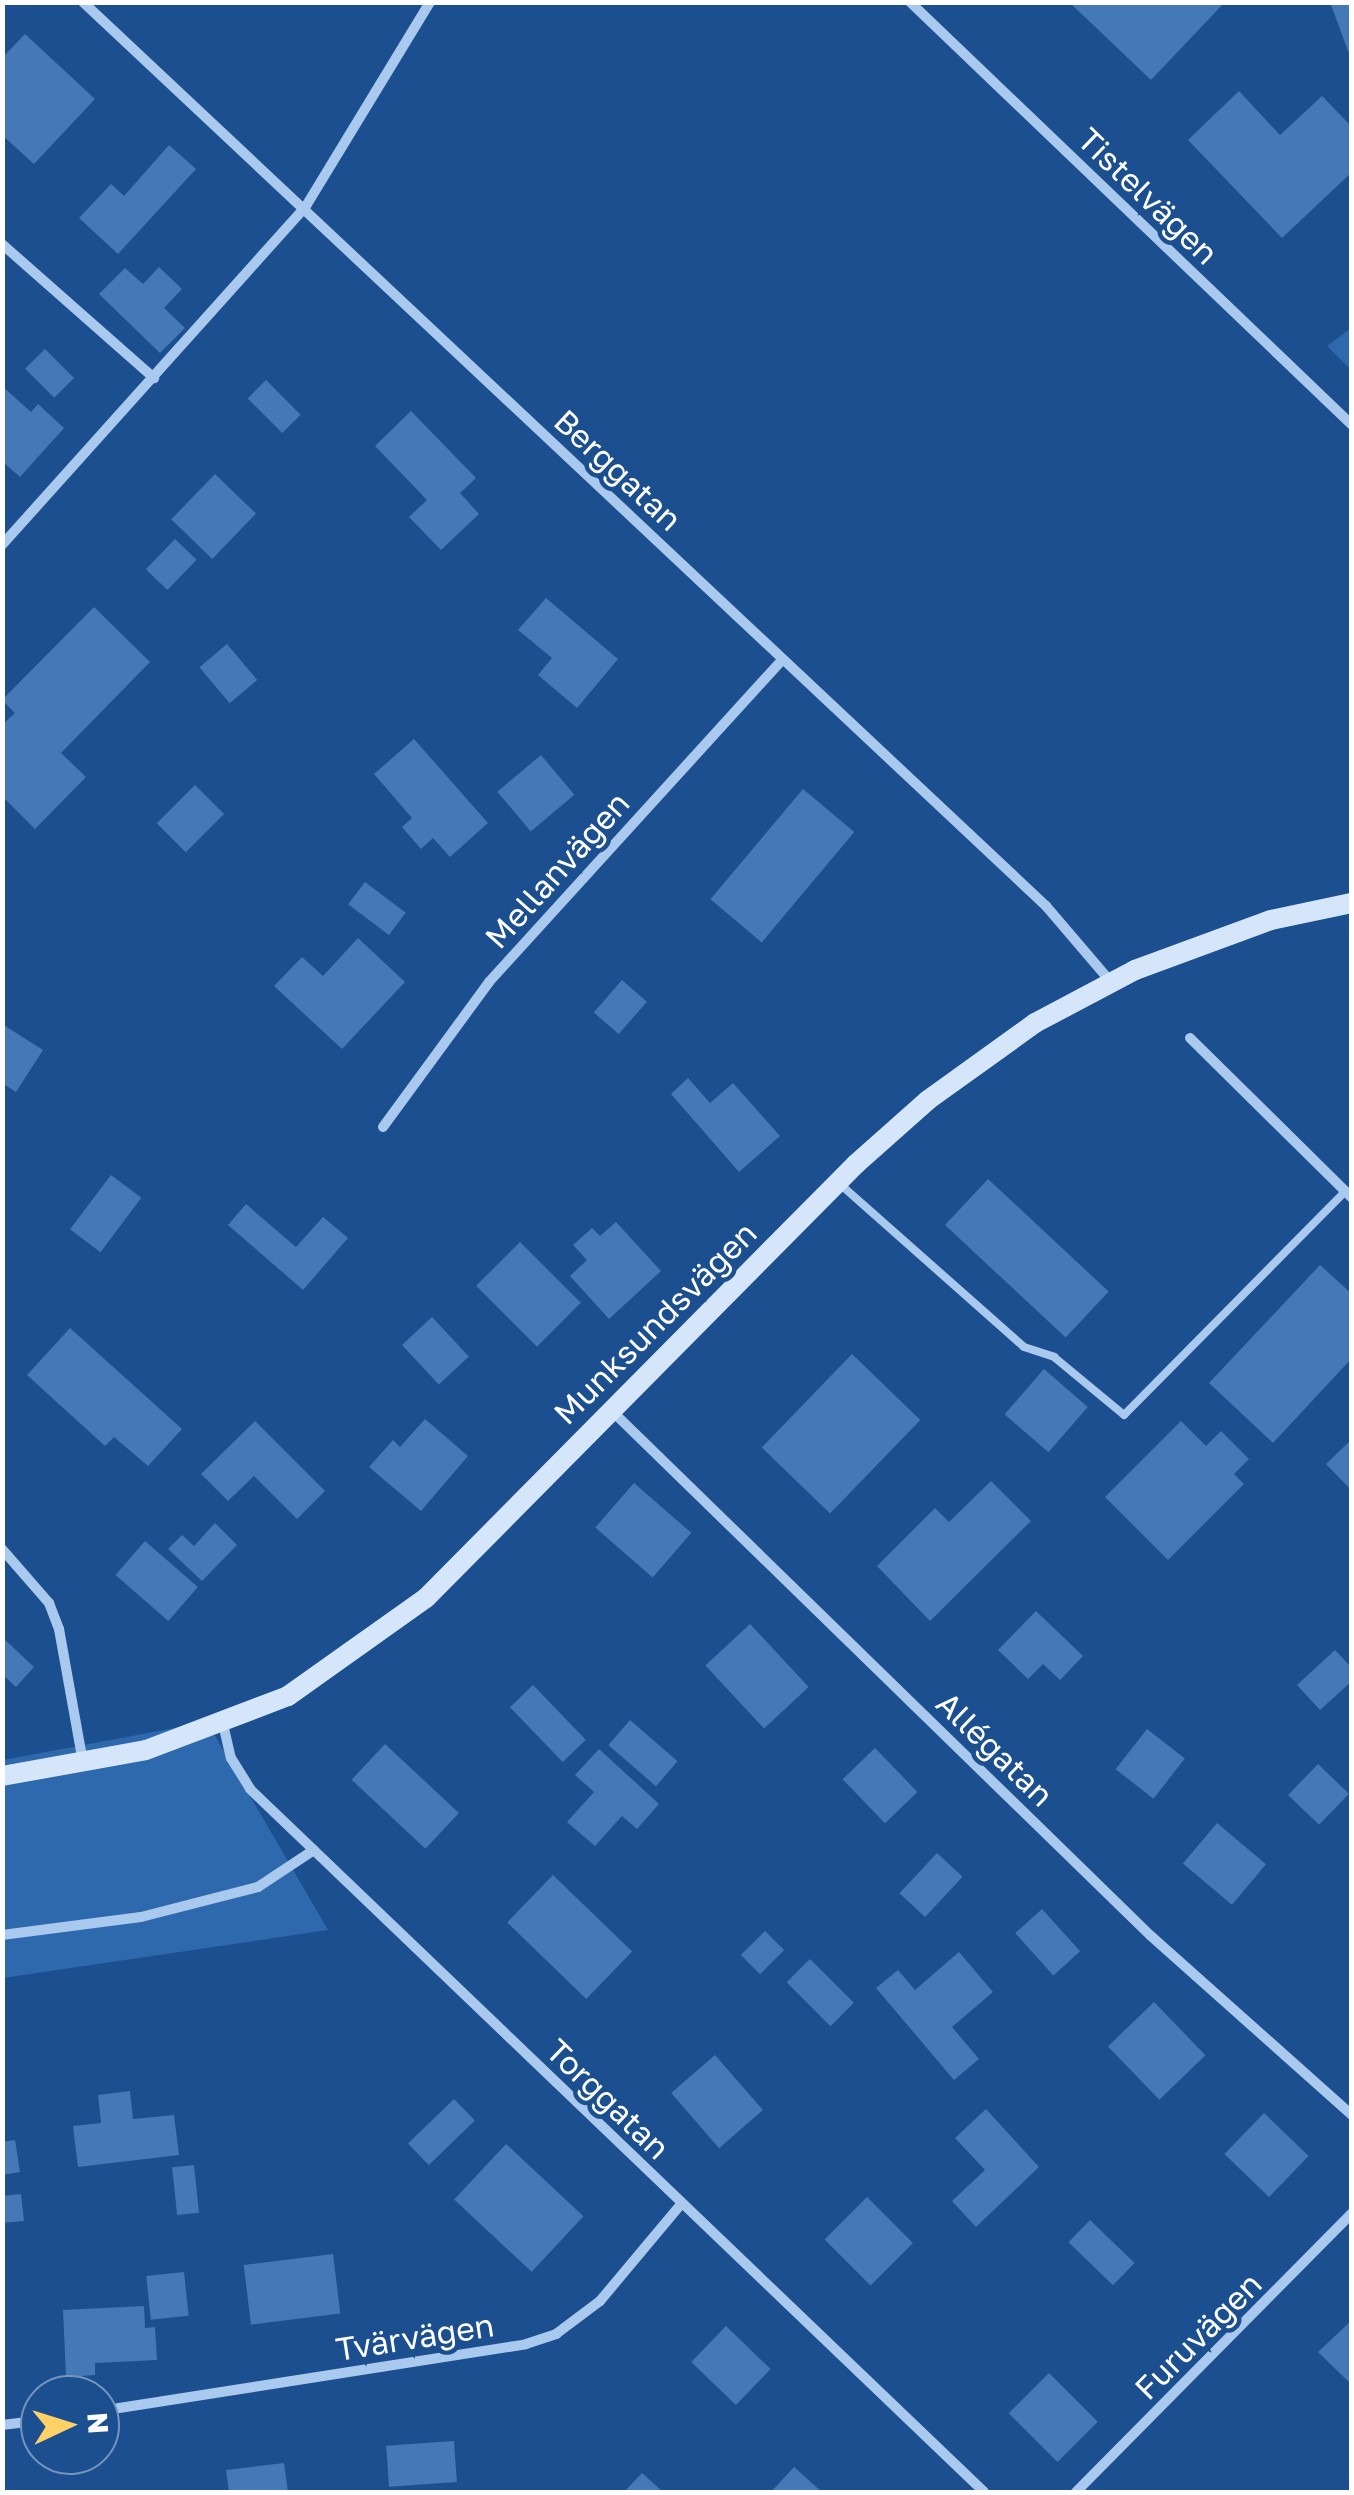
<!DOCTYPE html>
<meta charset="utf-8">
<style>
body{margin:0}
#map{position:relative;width:1354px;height:2495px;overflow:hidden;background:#1b4f8f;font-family:"Golos Text",sans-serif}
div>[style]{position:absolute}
.green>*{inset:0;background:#2e69ad}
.building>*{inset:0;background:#4478b7;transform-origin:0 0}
.lane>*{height:8px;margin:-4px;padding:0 4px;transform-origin:4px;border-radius:4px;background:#a9c9ee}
.street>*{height:10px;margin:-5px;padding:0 5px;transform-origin:5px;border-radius:5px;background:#a9c9ee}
.secondary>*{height:20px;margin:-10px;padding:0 10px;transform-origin:10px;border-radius:10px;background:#d6e6fa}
span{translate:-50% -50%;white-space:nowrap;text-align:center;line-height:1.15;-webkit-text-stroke:9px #1b4f8f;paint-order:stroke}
.street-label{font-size:32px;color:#fff}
.frame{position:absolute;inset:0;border:5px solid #fff;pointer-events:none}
.north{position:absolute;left:20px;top:2375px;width:100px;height:100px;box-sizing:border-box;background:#1b4f8f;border:2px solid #7695bc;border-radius:50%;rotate:86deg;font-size:28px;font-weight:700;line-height:40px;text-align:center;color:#fff}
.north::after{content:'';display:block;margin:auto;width:35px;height:45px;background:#ffd166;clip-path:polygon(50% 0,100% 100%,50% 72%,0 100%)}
</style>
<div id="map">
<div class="green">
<i style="clip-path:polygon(1351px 328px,1351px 327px,1351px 370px,1327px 346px)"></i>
<i style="clip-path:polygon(207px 1722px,328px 1930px,3px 1978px,3px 1760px)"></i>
</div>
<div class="building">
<i style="clip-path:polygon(1069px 2px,1225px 2px,1151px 80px)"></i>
<i style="clip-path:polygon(1330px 2px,1352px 2px,1352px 58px,1351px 59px)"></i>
<i style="clip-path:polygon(25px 34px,95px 99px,34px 164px,2px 135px,2px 58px)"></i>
<i style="clip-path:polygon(1239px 91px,1280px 135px,1322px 96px,1352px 127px,1352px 172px,1282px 238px,1188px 140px)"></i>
<i style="clip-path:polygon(169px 145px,196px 169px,118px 254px,79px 218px,111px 184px,124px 196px)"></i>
<i style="clip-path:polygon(159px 267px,182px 289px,164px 308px,185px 328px,160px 353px,99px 294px,125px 268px,143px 284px)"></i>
<i style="left:45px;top:349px;width:41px;height:28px;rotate:45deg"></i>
<i style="left:266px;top:380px;width:49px;height:26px;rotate:45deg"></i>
<i style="clip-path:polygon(2px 386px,31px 412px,38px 404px,64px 428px,20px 477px,2px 461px)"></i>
<i style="clip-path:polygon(411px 411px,476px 478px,460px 493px,479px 514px,441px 550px,409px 517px,427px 500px,375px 446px)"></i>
<i style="left:215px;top:474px;width:57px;height:63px;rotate:44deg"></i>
<i style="left:175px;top:539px;width:30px;height:42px;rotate:44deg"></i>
<i style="clip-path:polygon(546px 598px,618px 659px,577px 708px,538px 675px,552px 658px,518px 630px)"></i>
<i style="clip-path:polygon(94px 607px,150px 662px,61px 753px,86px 777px,35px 829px,2px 796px,2px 725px,15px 713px,2px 700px)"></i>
<i style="left:227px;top:644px;width:47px;height:36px;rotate:50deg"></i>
<i style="clip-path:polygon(414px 739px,488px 823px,450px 857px,433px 838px,421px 849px,402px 827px,412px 818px,374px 774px)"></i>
<i style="left:541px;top:755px;width:52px;height:57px;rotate:50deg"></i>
<i style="left:195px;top:785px;width:41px;height:54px;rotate:45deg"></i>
<i style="left:803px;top:789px;width:67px;height:144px;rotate:40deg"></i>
<i style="left:365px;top:882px;width:51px;height:28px;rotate:37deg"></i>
<i style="clip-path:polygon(358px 938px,405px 982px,342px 1049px,274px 986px,302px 957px,323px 976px)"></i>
<i style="left:622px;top:980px;width:33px;height:43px;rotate:41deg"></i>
<i style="clip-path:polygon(2px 1024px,43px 1050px,16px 1092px,2px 1083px)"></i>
<i style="clip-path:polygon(688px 1078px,710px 1103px,733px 1083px,780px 1136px,739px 1172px,671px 1094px)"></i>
<i style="left:111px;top:1175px;width:38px;height:68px;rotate:37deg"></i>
<i style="left:988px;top:1179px;width:165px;height:63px;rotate:43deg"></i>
<i style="clip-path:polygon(246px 1204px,296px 1247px,323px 1217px,348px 1238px,303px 1290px,228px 1225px)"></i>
<i style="clip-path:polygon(616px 1222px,661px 1271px,609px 1319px,570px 1276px,587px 1260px,573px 1245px,592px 1228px,600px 1236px)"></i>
<i style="left:520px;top:1242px;width:86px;height:62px;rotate:45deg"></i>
<i style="clip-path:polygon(1320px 1265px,1352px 1294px,1352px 1358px,1273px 1443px,1209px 1383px)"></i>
<i style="left:432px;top:1317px;width:54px;height:41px;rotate:47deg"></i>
<i style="clip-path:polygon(70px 1328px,182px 1429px,148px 1466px,114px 1437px,105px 1446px,27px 1375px)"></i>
<i style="left:852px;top:1354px;width:95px;height:130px;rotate:44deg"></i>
<i style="left:1044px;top:1369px;width:58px;height:60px;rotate:41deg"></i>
<i style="clip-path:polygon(425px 1419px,468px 1456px,421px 1511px,369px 1467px,393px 1440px,400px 1447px)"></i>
<i style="clip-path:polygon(255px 1421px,325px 1491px,297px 1519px,254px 1476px,228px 1501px,201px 1474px)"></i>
<i style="clip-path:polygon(1181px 1421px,1206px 1446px,1221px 1431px,1249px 1459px,1234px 1474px,1244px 1484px,1168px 1560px,1105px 1497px)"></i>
<i style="clip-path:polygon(1352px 1439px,1352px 1491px,1326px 1464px)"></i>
<i style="clip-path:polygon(991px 1481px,1031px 1521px,930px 1621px,877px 1566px,935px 1508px,949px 1522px)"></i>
<i style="left:634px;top:1483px;width:76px;height:59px;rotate:41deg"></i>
<i style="clip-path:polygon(215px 1523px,237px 1545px,202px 1581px,168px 1549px,182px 1535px,194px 1546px)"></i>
<i style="left:145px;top:1541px;width:70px;height:45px;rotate:41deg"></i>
<i style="clip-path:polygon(1036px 1611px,1083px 1656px,1060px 1680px,1043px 1664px,1028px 1679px,998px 1650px)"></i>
<i style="left:750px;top:1624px;width:86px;height:61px;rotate:47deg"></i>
<i style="clip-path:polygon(2px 1637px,34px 1667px,16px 1687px,2px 1674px)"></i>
<i style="clip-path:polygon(1335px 1650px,1352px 1668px,1352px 1681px,1320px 1710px,1297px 1685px)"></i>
<i style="left:533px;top:1685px;width:76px;height:32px;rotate:46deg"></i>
<i style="left:630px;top:1720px;width:63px;height:33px;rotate:41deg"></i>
<i style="left:1147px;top:1729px;width:48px;height:51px;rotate:38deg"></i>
<i style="left:385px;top:1744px;width:101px;height:49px;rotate:43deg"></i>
<i style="left:875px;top:1748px;width:61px;height:45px;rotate:46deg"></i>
<i style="clip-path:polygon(599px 1749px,659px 1804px,637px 1829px,622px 1816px,595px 1846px,567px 1822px,594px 1792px,575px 1775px)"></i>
<i style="left:1318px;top:1764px;width:43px;height:43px;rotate:44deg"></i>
<i style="left:1217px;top:1823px;width:64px;height:53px;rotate:40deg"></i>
<i style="left:937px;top:1853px;width:35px;height:55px;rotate:43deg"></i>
<i style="left:553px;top:1875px;width:110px;height:66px;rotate:44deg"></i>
<i style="left:1042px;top:1909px;width:57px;height:36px;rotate:48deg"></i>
<i style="left:765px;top:1931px;width:27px;height:34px;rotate:45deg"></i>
<i style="clip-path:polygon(959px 1952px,993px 1992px,952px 2027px,979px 2059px,954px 2080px,876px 1988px,898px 1970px,915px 1990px)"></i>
<i style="left:810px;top:1959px;width:62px;height:33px;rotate:45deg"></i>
<i style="left:1154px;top:2002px;width:74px;height:64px;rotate:46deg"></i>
<i style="left:715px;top:2055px;width:73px;height:58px;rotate:49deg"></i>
<i style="clip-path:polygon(130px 2091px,133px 2119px,174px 2115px,179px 2155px,78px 2167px,73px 2126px,101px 2123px,98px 2095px)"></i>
<i style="left:454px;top:2099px;width:30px;height:64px;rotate:46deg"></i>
<i style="clip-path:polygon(986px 2109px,1039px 2167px,976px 2227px,952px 2201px,985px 2170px,955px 2138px)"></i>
<i style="left:1264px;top:2113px;width:62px;height:57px;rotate:44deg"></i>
<i style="clip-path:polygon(15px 2140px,20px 2172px,2px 2175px,2px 2142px)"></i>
<i style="left:506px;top:2144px;width:106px;height:76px;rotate:43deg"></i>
<i style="left:194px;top:2165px;width:48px;height:22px;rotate:84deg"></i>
<i style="clip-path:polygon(21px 2194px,24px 2221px,2px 2223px,2px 2196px)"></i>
<i style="left:867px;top:2197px;width:65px;height:60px;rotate:45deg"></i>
<i style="left:1090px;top:2220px;width:62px;height:31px;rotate:44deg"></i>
<i style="left:333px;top:2254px;width:60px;height:90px;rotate:83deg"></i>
<i style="left:184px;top:2272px;width:44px;height:38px;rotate:84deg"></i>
<i style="clip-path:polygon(144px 2306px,145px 2328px,155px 2327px,157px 2360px,95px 2363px,95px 2375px,66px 2377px,63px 2310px)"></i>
<i style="clip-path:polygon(1352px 2320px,1352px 2385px,1318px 2352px)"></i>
<i style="left:726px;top:2326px;width:62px;height:50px;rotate:44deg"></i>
<i style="left:1049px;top:2373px;width:69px;height:57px;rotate:45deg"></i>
<i style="left:454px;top:2441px;width:41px;height:68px;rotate:86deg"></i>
<i style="clip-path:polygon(284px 2463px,288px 2492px,229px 2492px,226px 2470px)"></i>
<i style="clip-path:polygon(794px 2467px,822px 2492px,771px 2492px)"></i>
<i style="clip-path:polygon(642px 2473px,663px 2492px,624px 2492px)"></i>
</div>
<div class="lane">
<i style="left:841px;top:1185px;width:244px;rotate:41.5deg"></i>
<i style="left:1024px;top:1347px;width:32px;rotate:18deg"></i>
<i style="left:1054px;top:1357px;width:91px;rotate:39.6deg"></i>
<i style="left:1124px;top:1415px;width:314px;rotate:-45.3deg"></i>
</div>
<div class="street">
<i style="left:83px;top:2px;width:1321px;rotate:43.19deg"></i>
<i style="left:1046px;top:906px;width:100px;rotate:49.5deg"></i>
<i style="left:910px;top:2px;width:612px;rotate:43.74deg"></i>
<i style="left:2px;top:244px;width:203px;rotate:41.4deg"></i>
<i style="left:2px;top:545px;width:455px;rotate:-48.1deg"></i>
<i style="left:306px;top:206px;width:239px;rotate:-58.7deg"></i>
<i style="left:1190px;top:1038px;width:228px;rotate:44.6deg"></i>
<i style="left:383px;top:1127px;width:180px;rotate:-53.8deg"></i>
<i style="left:489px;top:982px;width:435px;rotate:-47.7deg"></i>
<i style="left:612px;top:1411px;width:752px;rotate:44.25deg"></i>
<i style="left:1151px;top:1936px;width:269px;rotate:41.7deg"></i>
<i style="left:2px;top:1549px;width:72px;rotate:49deg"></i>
<i style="left:49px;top:1603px;width:28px;rotate:69deg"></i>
<i style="left:59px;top:1629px;width:135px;rotate:79.8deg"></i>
<i style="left:223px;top:1724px;width:35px;rotate:77deg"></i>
<i style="left:231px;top:1758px;width:36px;rotate:58deg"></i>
<i style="left:250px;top:1789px;width:1016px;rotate:43.76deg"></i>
<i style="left:2px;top:1935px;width:140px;rotate:-7.4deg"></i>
<i style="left:141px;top:1917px;width:121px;rotate:-14.4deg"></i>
<i style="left:258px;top:1887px;width:67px;rotate:-33.5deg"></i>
<i style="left:100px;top:2411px;width:431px;rotate:-8.9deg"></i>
<i style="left:526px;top:2344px;width:32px;rotate:-18deg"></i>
<i style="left:556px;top:2334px;width:55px;rotate:-36.9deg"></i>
<i style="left:600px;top:2301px;width:126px;rotate:-50.1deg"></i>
<i style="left:2px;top:2425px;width:38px;rotate:-7deg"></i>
<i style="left:1076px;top:2492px;width:392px;rotate:-45.3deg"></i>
</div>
<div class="secondary">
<i style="left:2px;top:1776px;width:146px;rotate:-10.2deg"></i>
<i style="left:146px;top:1750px;width:152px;rotate:-20.8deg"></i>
<i style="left:288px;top:1696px;width:169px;rotate:-35.4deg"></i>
<i style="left:426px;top:1598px;width:611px;rotate:-45.27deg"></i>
<i style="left:856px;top:1164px;width:96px;rotate:-41.6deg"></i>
<i style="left:928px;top:1100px;width:132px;rotate:-35.7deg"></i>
<i style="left:1035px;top:1023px;width:113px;rotate:-27.9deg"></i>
<i style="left:1135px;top:970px;width:145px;rotate:-20.2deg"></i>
<i style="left:1271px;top:920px;width:83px;rotate:-11.9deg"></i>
</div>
<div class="street-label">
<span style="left:1148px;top:196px;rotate:44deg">Tistelvägen</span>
<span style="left:618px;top:470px;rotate:43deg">Berggatan</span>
<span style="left:557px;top:870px;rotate:-48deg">Mellanvägen</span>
<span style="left:655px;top:1323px;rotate:-45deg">Munksundsvägen</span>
<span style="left:995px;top:1749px;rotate:44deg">Allégatan</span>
<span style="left:608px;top:2099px;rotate:44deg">Torggatan</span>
<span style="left:1198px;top:2336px;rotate:-45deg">Furuvägen</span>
<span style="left:415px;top:2337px;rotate:-9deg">Tvärvägen</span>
</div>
<div class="frame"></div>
<div class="north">N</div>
</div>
